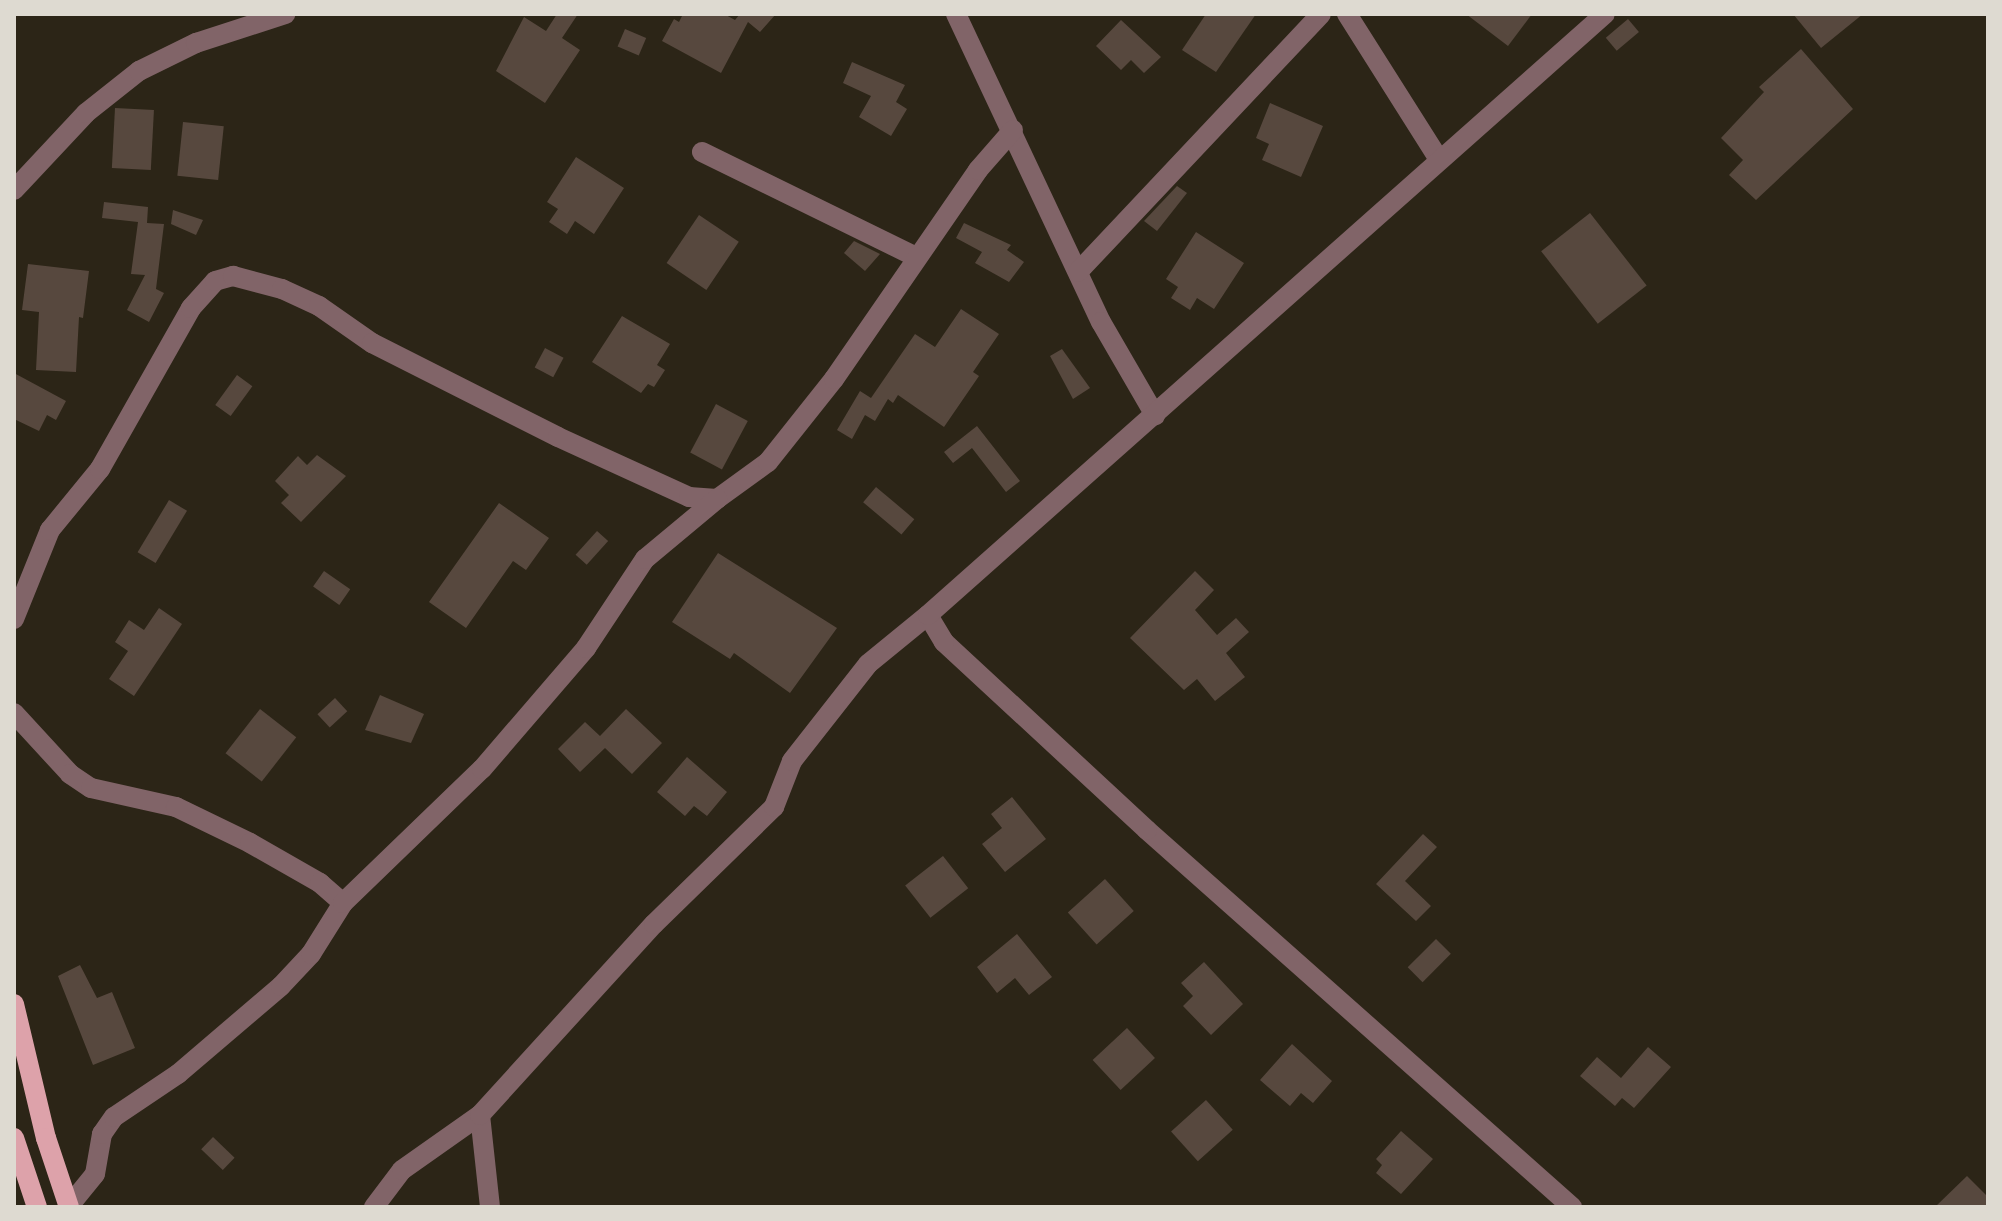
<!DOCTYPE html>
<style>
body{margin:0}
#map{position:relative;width:2002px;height:1221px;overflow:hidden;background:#2c2517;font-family:"Zilla Slab",serif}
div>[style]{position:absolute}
.building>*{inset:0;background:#57483e;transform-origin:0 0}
.minor>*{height:20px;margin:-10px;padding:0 10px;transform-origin:10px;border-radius:10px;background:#816468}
.major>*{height:20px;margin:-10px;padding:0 10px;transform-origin:10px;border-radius:10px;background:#dda2aa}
span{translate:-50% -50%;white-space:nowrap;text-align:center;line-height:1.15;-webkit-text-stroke:6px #2c2517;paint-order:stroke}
.frame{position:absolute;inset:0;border:16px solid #dedad1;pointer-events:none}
</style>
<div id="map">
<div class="building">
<i style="clip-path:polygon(557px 14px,578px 14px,562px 38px,580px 50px,545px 103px,496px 71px,524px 17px,546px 31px)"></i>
<i style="clip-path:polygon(683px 14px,724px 14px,735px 20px,740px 14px,776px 14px,760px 32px,748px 22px,721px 73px,662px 41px,674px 19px,679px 22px)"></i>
<i style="clip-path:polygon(1206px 14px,1256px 14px,1216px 72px,1182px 50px)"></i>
<i style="clip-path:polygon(1466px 14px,1532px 14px,1508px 46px)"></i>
<i style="clip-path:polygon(1793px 14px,1863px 14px,1821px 48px)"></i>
<i style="left:1628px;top:19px;width:17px;height:29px;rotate:50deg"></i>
<i style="clip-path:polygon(1121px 20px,1161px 57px,1144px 73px,1131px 60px,1121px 70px,1096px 46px)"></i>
<i style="left:625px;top:29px;width:23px;height:19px;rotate:23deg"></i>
<i style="clip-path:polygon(1801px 49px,1853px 109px,1756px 200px,1729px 175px,1743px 160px,1721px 138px,1764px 92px,1759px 87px)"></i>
<i style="clip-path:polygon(852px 62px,905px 85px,896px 102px,907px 109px,891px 136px,859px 117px,871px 96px,843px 83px)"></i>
<i style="clip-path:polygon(1270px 103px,1323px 126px,1301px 177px,1262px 160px,1269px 144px,1256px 138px)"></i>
<i style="left:115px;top:108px;width:39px;height:60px;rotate:3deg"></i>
<i style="left:183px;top:122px;width:41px;height:54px;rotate:6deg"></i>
<i style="clip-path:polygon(576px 157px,624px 188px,594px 234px,575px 221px,567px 234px,549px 222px,558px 209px,547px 202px)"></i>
<i style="clip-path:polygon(1177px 186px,1187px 193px,1157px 231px,1144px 221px)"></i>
<i style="clip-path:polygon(104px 202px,148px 207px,147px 223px,164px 224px,156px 289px,164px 293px,149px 322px,127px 310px,145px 275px,131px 274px,138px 222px,102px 218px)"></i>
<i style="clip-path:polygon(173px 210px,203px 220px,196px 235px,171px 224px)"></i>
<i style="left:1590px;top:213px;width:92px;height:62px;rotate:52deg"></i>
<i style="left:699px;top:215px;width:48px;height:58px;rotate:34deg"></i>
<i style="clip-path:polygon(964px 223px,1011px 245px,1007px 250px,1024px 262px,1009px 282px,975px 263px,982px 252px,956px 238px)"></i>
<i style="clip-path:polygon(1196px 232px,1244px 263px,1214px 309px,1197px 298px,1190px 310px,1171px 298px,1178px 287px,1166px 279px)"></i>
<i style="clip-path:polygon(854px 241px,880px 254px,865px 271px,844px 253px)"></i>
<i style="clip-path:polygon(28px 264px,89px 271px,83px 318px,79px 317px,76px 372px,36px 370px,39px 312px,22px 310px)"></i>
<i style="clip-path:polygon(961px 309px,999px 334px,973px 372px,979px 376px,944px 427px,898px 395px,893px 403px,888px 399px,875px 421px,865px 415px,852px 439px,837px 430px,860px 391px,871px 398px,915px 334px,935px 347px)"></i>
<i style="clip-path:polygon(622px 316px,670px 344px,657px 365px,665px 370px,654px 387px,648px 384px,641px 393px,592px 362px)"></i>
<i style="left:545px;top:348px;width:21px;height:22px;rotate:28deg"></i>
<i style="clip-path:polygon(1062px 349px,1090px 388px,1073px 399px,1050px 356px)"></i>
<i style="clip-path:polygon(14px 373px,66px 401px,56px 420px,47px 415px,39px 431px,14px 419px)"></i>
<i style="left:237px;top:375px;width:19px;height:37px;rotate:36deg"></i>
<i style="left:716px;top:404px;width:36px;height:55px;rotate:28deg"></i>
<i style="clip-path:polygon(977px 426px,1020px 481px,1006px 492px,972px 448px,953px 463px,944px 452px)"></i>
<i style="clip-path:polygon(317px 455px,346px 476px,301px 522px,281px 503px,289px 495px,275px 481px,298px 456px,307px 465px)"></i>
<i style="left:876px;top:487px;width:50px;height:20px;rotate:40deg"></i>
<i style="left:169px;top:500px;width:21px;height:61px;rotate:31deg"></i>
<i style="clip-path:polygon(499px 503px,549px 538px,526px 570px,513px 561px,466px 628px,429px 602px)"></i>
<i style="left:597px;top:531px;width:15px;height:32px;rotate:42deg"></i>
<i style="clip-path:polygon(718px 553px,837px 628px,790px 693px,734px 653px,730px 659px,672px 622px)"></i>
<i style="left:324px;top:571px;width:32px;height:19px;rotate:35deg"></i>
<i style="clip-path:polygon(1195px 571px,1214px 590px,1195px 610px,1217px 635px,1236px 618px,1249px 632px,1226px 653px,1245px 677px,1215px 701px,1197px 679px,1184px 690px,1130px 638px)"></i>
<i style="clip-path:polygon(159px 608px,182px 624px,134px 696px,109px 679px,128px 651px,115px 642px,129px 620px,144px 630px)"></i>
<i style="clip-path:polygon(380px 695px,424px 714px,411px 743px,365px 730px)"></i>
<i style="left:335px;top:698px;width:18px;height:24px;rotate:47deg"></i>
<i style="left:260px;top:709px;width:46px;height:56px;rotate:38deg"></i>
<i style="clip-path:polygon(626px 709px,662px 743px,632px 774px,605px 748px,580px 772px,558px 749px,585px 722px,600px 736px)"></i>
<i style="clip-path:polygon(687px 757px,727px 792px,707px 816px,694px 806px,685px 816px,657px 792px)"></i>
<i style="clip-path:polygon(1012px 797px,1046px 839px,1005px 872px,982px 844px,1002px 828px,991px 814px)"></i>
<i style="clip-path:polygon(1423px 834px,1437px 847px,1405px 881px,1431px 906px,1416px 921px,1376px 884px)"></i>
<i style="left:943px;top:856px;width:41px;height:48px;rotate:52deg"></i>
<i style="left:1105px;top:879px;width:43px;height:50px;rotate:48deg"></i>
<i style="clip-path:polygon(1017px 934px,1052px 977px,1029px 995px,1015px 978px,997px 993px,977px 967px)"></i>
<i style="left:1436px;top:939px;width:21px;height:40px;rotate:45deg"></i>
<i style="clip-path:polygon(1204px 962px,1243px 1004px,1211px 1035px,1183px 1006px,1193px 996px,1181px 983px)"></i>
<i style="clip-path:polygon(80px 965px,97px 998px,112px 992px,135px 1048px,93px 1065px,58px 976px)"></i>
<i style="left:1127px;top:1028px;width:41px;height:47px;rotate:47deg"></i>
<i style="clip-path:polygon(1292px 1044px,1332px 1081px,1313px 1103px,1301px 1093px,1290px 1106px,1260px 1080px)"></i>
<i style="clip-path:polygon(1648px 1047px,1671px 1067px,1634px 1108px,1622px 1098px,1615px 1106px,1580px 1076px,1597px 1057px,1621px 1078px)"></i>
<i style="left:1206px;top:1100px;width:40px;height:47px;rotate:48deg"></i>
<i style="clip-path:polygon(1401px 1131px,1433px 1159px,1401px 1194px,1376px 1173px,1382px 1165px,1376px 1159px)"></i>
<i style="left:213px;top:1137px;width:30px;height:17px;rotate:44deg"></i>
<i style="clip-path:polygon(1967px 1176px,1988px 1197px,1988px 1207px,1935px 1207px)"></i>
</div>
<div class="minor">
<i style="left:956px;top:14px;width:340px;rotate:64.8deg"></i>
<i style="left:1101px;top:322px;width:108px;rotate:59.9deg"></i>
<i style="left:1347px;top:14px;width:170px;rotate:57.7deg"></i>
<i style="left:702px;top:152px;width:238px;rotate:26.1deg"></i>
<i style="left:14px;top:190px;width:105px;rotate:-46.9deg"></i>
<i style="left:86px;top:113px;width:68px;rotate:-38.4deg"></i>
<i style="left:139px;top:71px;width:64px;rotate:-26.2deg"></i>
<i style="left:196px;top:43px;width:94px;rotate:-18deg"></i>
<i style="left:1078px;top:272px;width:354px;rotate:-46.7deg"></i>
<i style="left:14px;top:619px;width:96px;rotate:-68deg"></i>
<i style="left:50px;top:530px;width:79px;rotate:-50.7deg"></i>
<i style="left:100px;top:469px;width:185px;rotate:-60.5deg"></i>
<i style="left:191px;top:308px;width:36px;rotate:-48deg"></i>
<i style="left:215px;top:281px;width:19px;rotate:-16deg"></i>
<i style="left:233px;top:276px;width:51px;rotate:14.9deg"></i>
<i style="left:282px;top:289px;width:41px;rotate:24.7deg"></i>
<i style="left:319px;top:306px;width:65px;rotate:34.9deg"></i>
<i style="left:372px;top:343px;width:208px;rotate:26.8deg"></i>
<i style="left:558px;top:437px;width:144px;rotate:24.6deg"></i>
<i style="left:689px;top:497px;width:28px;rotate:4deg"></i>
<i style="left:717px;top:499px;width:63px;rotate:-36deg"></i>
<i style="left:768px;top:462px;width:106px;rotate:-51.5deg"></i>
<i style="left:834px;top:379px;width:254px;rotate:-55.4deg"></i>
<i style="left:978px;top:170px;width:53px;rotate:-48.8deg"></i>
<i style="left:14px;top:713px;width:83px;rotate:47.4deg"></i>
<i style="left:70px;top:774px;width:25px;rotate:34deg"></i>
<i style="left:91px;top:788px;width:87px;rotate:12.6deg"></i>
<i style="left:176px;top:807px;width:82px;rotate:25.9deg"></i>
<i style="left:250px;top:843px;width:81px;rotate:29.7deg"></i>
<i style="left:320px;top:883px;width:30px;rotate:41deg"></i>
<i style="left:480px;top:1115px;width:93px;rotate:83.8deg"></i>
<i style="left:69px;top:1206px;width:41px;rotate:-50.9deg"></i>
<i style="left:95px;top:1174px;width:41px;rotate:-80.1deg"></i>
<i style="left:102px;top:1134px;width:21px;rotate:-55deg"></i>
<i style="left:114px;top:1117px;width:77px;rotate:-33.9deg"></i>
<i style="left:178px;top:1074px;width:135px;rotate:-40.5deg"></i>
<i style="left:281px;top:986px;width:44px;rotate:-46.8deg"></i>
<i style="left:311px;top:954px;width:60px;rotate:-57.9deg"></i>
<i style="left:343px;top:903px;width:193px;rotate:-44deg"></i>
<i style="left:482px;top:769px;width:160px;rotate:-49.3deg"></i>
<i style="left:586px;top:648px;width:107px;rotate:-56.5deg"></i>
<i style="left:645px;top:559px;width:94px;rotate:-39.8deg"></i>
<i style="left:374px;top:1207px;width:46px;rotate:-52.9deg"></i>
<i style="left:402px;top:1170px;width:95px;rotate:-35.2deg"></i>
<i style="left:480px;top:1115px;width:258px;rotate:-47.7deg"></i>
<i style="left:654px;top:924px;width:168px;rotate:-44.3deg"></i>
<i style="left:774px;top:807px;width:49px;rotate:-68.6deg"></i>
<i style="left:792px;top:761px;width:123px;rotate:-51.9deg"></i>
<i style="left:868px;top:664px;width:77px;rotate:-39.2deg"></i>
<i style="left:1572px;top:1207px;width:568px;rotate:-138.43deg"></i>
<i style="left:1147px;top:830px;width:277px;rotate:-137.2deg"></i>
<i style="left:944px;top:642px;width:31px;rotate:-121deg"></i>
<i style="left:928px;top:615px;width:905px;rotate:-41.6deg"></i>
</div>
<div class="major">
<i style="left:14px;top:1004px;width:138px;rotate:76.6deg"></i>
<i style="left:46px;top:1138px;width:73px;rotate:71.6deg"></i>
<i style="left:14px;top:1138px;width:73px;rotate:71.6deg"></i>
</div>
<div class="frame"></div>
</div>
